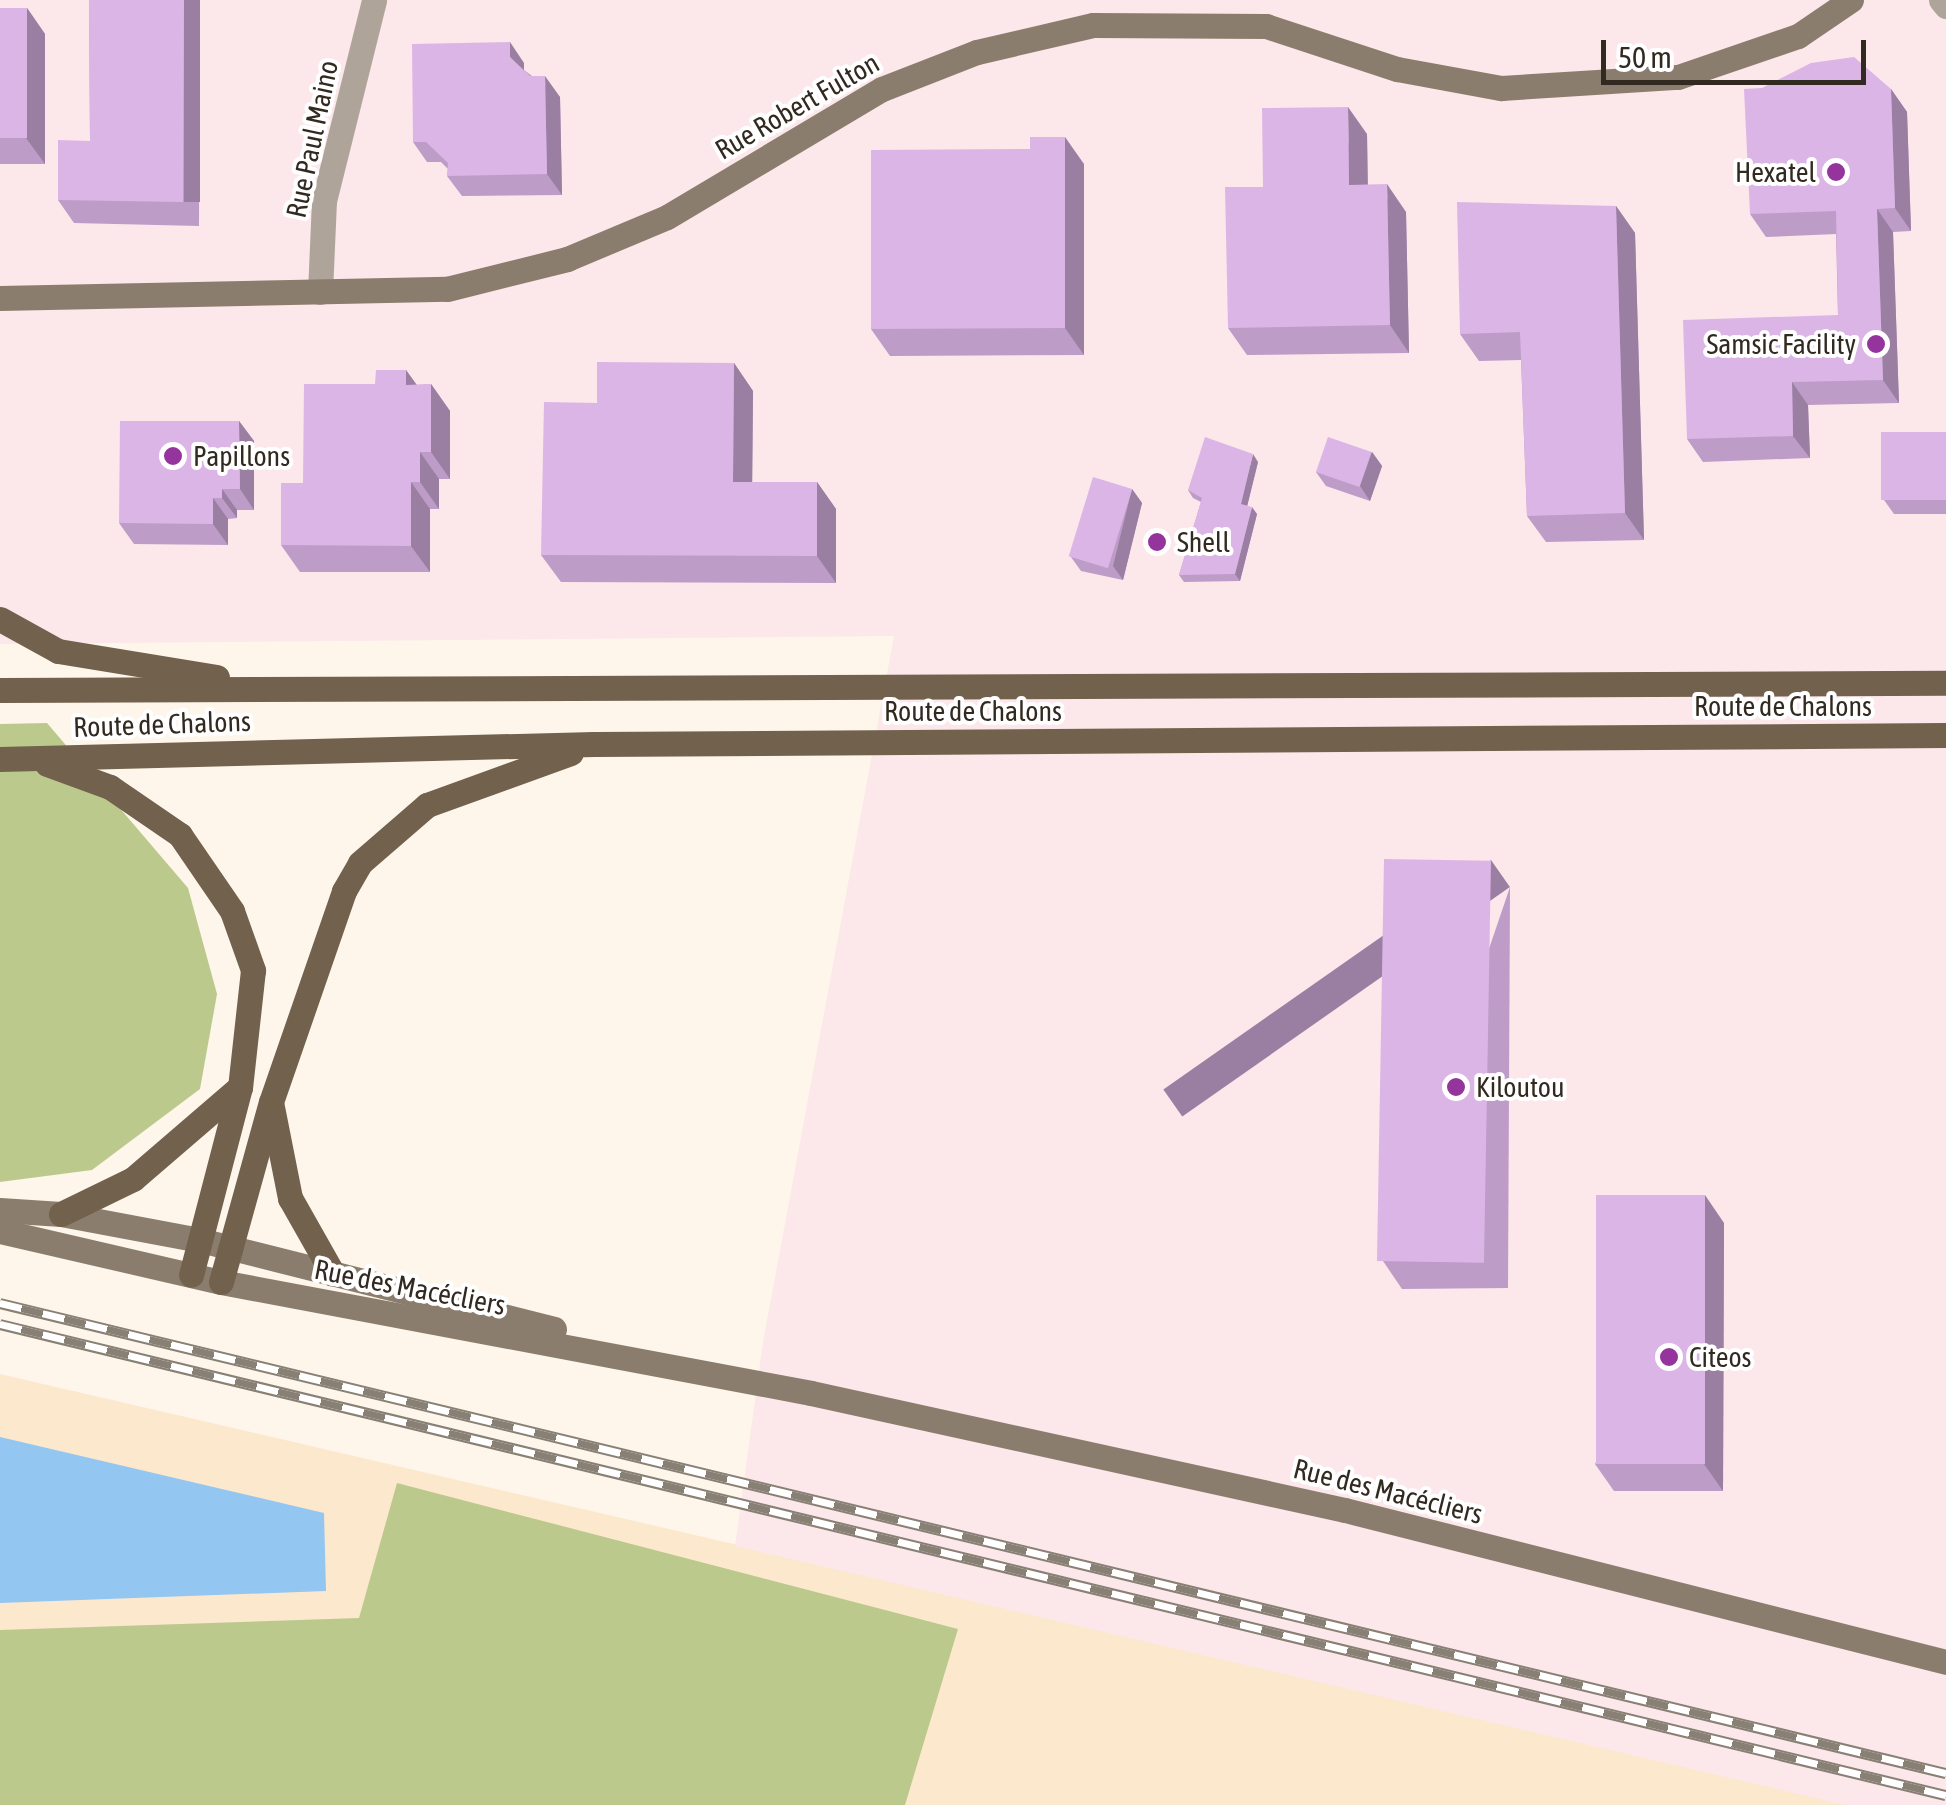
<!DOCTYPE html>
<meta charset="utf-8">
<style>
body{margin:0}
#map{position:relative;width:1946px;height:1805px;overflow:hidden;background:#fef6eb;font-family:"Asap Condensed",sans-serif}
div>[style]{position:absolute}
.built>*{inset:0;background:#fce8cd}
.industrial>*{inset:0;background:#fce7ea}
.forest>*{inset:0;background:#bcc98d}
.water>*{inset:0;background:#94c6f2}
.street>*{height:25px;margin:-12.5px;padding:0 12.5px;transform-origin:12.5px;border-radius:12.5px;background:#aea499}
.secondary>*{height:25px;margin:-12.5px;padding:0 12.5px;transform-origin:12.5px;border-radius:12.5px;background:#8a7d6d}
.primary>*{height:25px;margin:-12.5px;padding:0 12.5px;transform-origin:12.5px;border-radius:12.5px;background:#71614d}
.rail>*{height:11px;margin-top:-5.5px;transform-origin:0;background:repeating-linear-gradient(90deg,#fff 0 22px,#888075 0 44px);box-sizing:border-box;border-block:2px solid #888075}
.wall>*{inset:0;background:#bd9cc7}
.shaded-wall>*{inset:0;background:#9a7fa2;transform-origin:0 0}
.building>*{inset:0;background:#dcb5e7;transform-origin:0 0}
.dots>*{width:28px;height:28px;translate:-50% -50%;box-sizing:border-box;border:5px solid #fff;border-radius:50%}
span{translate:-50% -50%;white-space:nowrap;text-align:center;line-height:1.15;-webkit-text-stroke:8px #fff;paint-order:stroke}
.street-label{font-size:28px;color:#322a20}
.poi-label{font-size:28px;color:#322a20}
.right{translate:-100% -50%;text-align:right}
.left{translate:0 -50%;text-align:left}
.scale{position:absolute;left:1601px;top:40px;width:265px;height:45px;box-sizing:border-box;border:5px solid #322a20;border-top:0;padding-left:12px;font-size:30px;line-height:35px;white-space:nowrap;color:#322a20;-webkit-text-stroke:8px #fff;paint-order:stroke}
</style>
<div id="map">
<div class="built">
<i style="clip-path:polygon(0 1374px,1610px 1747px,1846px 1805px,0 1805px)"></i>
</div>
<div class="industrial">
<i style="clip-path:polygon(0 0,1946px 0,1946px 1805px,1846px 1805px,735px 1546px,763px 1342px,894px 636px,0 644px)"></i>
</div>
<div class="forest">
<i style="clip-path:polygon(47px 723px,188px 888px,217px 994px,200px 1089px,92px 1170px,0 1182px,0 724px)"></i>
<i style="clip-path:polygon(397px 1483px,958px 1629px,905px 1805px,0 1805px,0 1630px,359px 1618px)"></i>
</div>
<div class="water">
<i style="clip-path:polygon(0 1437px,324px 1513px,326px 1591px,0 1603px)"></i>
</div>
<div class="street">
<i style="left:1941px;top:0;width:8px;rotate:50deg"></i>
<i style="left:320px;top:292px;width:91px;rotate:-87.5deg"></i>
<i style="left:324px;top:201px;width:207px;rotate:-76deg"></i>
</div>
<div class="secondary">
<i style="left:0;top:298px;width:447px;rotate:-1.2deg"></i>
<i style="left:447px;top:289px;width:124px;rotate:-14deg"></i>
<i style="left:567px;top:259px;width:108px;rotate:-22.8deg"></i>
<i style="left:667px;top:217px;width:250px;rotate:-30.8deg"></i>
<i style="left:882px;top:89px;width:102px;rotate:-21.3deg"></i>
<i style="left:977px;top:52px;width:119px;rotate:-13.1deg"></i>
<i style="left:1093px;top:25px;width:173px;rotate:0.3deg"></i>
<i style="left:1266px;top:26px;width:138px;rotate:18.2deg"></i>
<i style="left:1397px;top:69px;width:106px;rotate:10.4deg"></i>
<i style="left:1501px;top:88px;width:177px;rotate:-3.6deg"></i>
<i style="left:1678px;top:77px;width:127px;rotate:-18.9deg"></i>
<i style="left:1798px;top:36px;width:64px;rotate:-34.2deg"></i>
<i style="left:0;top:1210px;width:61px;rotate:3.8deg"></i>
<i style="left:61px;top:1214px;width:141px;rotate:10.6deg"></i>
<i style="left:200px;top:1240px;width:365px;rotate:14.1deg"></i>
<i style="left:0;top:1231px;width:227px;rotate:13deg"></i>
<i style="left:221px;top:1282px;width:600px;rotate:10.65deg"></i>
<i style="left:811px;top:1393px;width:547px;rotate:12.36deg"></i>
<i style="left:1345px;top:1510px;width:620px;rotate:14.19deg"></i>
</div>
<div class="primary">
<i style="left:0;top:619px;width:66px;rotate:28.9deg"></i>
<i style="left:58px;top:651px;width:161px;rotate:9.3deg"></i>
<i style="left:0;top:690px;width:1946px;rotate:-0.21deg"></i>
<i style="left:0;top:759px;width:594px;rotate:-1.45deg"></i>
<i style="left:594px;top:744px;width:1352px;rotate:-0.38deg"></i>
<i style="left:47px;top:764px;width:67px;rotate:20.1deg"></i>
<i style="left:110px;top:787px;width:85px;rotate:34.4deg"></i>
<i style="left:180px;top:835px;width:92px;rotate:55.6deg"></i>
<i style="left:232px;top:911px;width:63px;rotate:70.4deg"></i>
<i style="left:253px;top:970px;width:118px;rotate:96.3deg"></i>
<i style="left:240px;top:1087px;width:194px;rotate:104.6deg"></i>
<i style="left:272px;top:1107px;width:93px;rotate:78.8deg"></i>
<i style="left:290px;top:1198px;width:87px;rotate:60.5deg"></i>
<i style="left:61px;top:1214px;width:80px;rotate:-25.9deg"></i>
<i style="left:133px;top:1179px;width:141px;rotate:-40.7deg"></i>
<i style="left:221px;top:1282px;width:187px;rotate:-74.5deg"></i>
<i style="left:271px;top:1102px;width:223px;rotate:-70.9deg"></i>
<i style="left:344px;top:891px;width:32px;rotate:-60deg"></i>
<i style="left:360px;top:863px;width:89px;rotate:-40.9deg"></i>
<i style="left:427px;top:805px;width:153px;rotate:-19.9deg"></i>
</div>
<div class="rail">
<i style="left:0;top:1303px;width:2002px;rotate:13.58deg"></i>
<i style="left:0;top:1324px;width:2002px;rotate:13.61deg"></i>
</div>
<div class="wall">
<i style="clip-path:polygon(89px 0,200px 0,199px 226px,74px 223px,58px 200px,90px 141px)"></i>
<i style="clip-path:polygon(0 8px,27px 8px,45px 34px,45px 164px,0 164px)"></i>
<i style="clip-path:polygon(524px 63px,524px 70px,560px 97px,562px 195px,462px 196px,447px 176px,448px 169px,441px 162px,427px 162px,413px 142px)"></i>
<i style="clip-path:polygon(1762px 88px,1891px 89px,1907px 112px,1911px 231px,1893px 232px,1899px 403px,1808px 405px,1810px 458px,1703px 462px,1687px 439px,1838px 315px,1836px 234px,1766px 237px,1750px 214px)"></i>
<i style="clip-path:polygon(1367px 134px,1368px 185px,1406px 212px,1409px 353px,1247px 355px,1228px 328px,1263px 187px)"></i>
<i style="clip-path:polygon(1084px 164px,1084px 355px,890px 356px,871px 329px)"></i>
<i style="clip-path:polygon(1616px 206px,1635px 233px,1644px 540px,1546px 542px,1527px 516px,1521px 360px,1479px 361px,1460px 334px)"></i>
<i style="clip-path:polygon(734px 363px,753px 391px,752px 482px,817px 482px,836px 509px,836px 583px,561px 582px,541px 555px,597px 403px)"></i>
<i style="clip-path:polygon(406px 370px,417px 385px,431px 384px,450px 411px,450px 479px,439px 479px,439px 509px,430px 509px,430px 572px,300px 572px,281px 545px,303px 483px,375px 384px)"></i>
<i style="clip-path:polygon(239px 421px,254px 441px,254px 510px,237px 510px,237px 518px,228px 519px,228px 545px,134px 544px,119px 523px)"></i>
<i style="clip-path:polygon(1946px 432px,1946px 514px,1894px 514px,1884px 500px)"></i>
<i style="clip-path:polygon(1372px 452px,1382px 466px,1370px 501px,1326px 486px,1316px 472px)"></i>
<i style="clip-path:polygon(1258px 462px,1247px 506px,1257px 514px,1240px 581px,1184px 582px,1179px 575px,1201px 502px,1193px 498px,1188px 490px)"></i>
<i style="clip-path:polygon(1132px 489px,1142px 503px,1123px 580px,1081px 571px,1071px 557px)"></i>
<i style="clip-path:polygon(1510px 887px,1508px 1288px,1402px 1289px,1383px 1261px)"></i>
<i style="clip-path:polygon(1724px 1223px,1723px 1491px,1614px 1491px,1595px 1464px)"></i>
</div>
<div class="shaded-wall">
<i style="left:184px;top:0;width:16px;height:202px"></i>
<i style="clip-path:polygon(27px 8px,45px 34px,45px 164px,26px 138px)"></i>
<i style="clip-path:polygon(510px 42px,524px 63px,524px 78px,510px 57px)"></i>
<i style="clip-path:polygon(545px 76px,560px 97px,562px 195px,547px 174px)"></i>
<i style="clip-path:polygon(1891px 89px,1907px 112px,1911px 231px,1895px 208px)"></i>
<i style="clip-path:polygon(1348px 107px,1367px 134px,1368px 212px,1349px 185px)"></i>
<i style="clip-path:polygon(1065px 137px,1084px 164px,1084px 355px,1065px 328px)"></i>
<i style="clip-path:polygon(1387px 184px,1406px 212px,1409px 353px,1390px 325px)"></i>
<i style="clip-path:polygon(1616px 206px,1635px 233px,1644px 540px,1625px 513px)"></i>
<i style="clip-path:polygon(1877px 209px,1893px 232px,1899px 403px,1883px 380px)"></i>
<i style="clip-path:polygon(734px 363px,753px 391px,752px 510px,733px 482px)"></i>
<i style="clip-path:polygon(406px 370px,425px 397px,406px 385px)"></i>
<i style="clip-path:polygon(1792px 382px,1808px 405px,1810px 458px,1793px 436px)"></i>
<i style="clip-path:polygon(431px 384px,450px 411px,450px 479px,431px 452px)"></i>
<i style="clip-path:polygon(239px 421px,254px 441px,254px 510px,240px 489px)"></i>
<i style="clip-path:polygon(420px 452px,439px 479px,439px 509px,420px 482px)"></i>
<i style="clip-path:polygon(1372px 452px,1382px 466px,1370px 501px,1360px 486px)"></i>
<i style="clip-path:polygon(1253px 454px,1258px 462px,1246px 511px,1241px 504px)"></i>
<i style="clip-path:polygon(411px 482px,430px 509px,430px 572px,411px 546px)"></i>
<i style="clip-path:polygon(817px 482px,836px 509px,836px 583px,817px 556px)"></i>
<i style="clip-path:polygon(222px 489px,237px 510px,237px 518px,222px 498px)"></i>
<i style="clip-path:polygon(1132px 489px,1142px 503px,1123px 580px,1113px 566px)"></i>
<i style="clip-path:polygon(213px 498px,228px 519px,228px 545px,213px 524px)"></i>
<i style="clip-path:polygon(1252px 507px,1257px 514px,1240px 581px,1235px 574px)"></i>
<i style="left:1491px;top:860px;width:33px;height:400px;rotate:55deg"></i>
<i style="clip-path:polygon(1705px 1195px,1724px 1223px,1723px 1491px,1704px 1464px)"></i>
</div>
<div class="building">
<i style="clip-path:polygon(89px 0,184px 0,183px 202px,58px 200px,58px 140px,90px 141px)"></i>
<i style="left:0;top:8px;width:27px;height:130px"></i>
<i style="clip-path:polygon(510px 42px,510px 57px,530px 76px,545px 76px,547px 174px,447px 176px,448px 163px,426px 142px,413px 142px,412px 44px)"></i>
<i style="clip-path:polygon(1854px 57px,1891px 89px,1895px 208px,1877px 209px,1883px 380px,1792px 382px,1793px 436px,1687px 439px,1683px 320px,1838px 315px,1836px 211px,1750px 214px,1744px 89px,1762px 88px,1811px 63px)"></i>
<i style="clip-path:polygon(1348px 107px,1349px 185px,1387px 184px,1390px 325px,1228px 328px,1225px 187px,1263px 187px,1262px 108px)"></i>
<i style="clip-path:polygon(1030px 137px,1065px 137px,1065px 328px,871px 329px,871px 150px,1030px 149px)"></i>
<i style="clip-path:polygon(1457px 202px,1616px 206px,1625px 513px,1527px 516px,1520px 332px,1460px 334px)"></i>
<i style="clip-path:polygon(597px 362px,734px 363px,733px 482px,817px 482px,817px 556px,541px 555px,544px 402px,597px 403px)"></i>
<i style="clip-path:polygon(376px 370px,406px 370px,406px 385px,431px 384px,431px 452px,420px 452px,420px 482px,411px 482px,411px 546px,281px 545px,281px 483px,303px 483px,304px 384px,375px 384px)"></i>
<i style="clip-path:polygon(120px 421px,239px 421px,240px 489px,222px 489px,222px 498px,213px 498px,213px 524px,119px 523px)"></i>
<i style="left:1946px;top:432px;width:68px;height:65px;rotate:90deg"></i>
<i style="clip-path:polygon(1205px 437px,1253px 454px,1241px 504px,1252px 507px,1235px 574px,1179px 575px,1202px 498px,1188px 490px)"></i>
<i style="left:1328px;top:437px;width:46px;height:37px;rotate:19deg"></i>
<i style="left:1093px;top:477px;width:41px;height:83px;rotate:17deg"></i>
<i style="left:1384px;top:859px;width:107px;height:402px;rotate:1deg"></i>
<i style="left:1596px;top:1195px;width:109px;height:269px"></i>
</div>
<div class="dots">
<i style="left:1836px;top:172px;background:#94349c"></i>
<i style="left:1876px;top:344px;background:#94349c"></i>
<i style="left:173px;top:456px;background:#94349c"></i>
<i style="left:1157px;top:542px;background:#94349c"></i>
<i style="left:1456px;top:1087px;background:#94349c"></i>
<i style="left:1669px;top:1357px;background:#94349c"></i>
</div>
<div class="street-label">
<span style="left:797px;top:106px;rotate:-30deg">Rue Robert Fulton</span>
<span style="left:312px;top:139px;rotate:-78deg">Rue Paul Maino</span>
<span style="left:1783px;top:706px">Route de Chalons</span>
<span style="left:973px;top:711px">Route de Chalons</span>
<span style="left:162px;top:724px;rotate:-2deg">Route de Chalons</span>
<span style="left:410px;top:1287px;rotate:11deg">Rue des Macécliers</span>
<span style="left:1388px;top:1491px;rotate:14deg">Rue des Macécliers</span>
</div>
<div class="poi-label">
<span class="right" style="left:1816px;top:172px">Hexatel</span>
<span class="right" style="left:1856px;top:344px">Samsic Facility</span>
<span class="left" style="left:193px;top:456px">Papillons</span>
<span class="left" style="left:1177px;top:542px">Shell</span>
<span class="left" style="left:1476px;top:1087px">Kiloutou</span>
<span class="left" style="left:1689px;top:1357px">Citeos</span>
</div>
<div class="scale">50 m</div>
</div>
